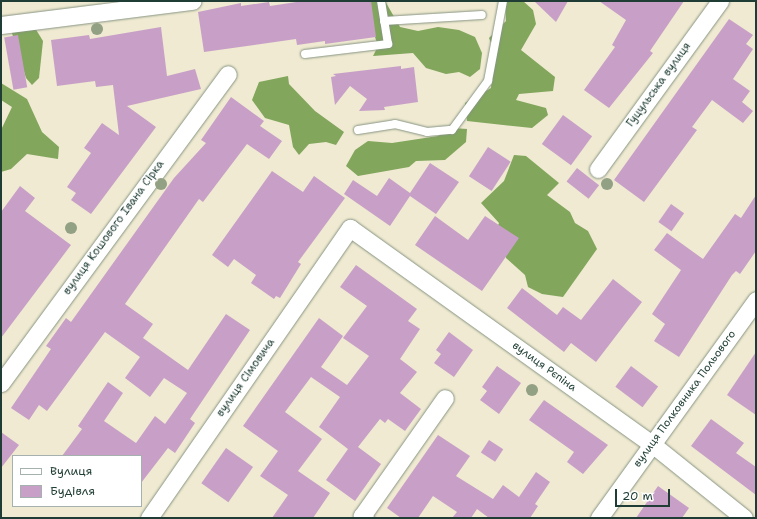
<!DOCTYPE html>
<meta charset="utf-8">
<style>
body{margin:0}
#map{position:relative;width:757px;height:519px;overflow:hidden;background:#efead1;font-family:"Shantell Sans",sans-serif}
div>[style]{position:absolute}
.forest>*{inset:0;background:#81a65c}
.building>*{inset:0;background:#c8a0c7;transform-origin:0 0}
.roads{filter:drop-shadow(0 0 1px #879482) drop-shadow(0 0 1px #879482)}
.lane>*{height:8px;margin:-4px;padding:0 4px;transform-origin:4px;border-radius:4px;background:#fff}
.street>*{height:17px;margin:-8.5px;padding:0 8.5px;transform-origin:8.5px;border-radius:8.5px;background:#fff}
.trees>*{width:12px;height:12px;margin:-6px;border-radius:50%;background:#92a083}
span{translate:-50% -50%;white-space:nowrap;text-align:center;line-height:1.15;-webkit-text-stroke:3px #fff;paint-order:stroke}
.street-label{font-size:11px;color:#1f3d34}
.frame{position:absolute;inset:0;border:2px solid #1f3d34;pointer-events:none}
.legend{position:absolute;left:12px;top:455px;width:130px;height:52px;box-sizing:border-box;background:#fff;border:1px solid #a5b1ae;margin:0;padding:5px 7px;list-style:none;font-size:12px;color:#1f3d34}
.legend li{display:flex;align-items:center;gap:8px;height:20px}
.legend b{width:20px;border:1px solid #a5b1ae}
.scale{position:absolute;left:615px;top:489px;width:55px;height:18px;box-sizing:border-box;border:2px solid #1f3d34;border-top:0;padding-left:5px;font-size:12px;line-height:14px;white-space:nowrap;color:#1f3d34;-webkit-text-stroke:3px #fff;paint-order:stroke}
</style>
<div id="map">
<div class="forest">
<i style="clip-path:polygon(372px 1px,385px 1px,400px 27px,418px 31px,438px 27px,459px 30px,475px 37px,482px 53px,480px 69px,470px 77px,459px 72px,446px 74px,426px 68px,413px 53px,373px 56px,378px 46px,366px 10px)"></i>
<i style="clip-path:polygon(505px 1px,523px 1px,533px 10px,536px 24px,521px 50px,555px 77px,553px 91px,519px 94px,516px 100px,546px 108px,548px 115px,532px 128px,467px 121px,465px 103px,491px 88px,493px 48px,489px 38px,506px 21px)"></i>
<i style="clip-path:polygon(35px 28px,43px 41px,39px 78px,32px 85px,26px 78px,11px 30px)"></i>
<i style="clip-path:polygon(288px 76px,289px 84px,315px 111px,344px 132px,336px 145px,326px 142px,309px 144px,299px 155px,293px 147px,289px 125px,265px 118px,252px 100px,259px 82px)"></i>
<i style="clip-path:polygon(1px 83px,27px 99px,42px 132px,59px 147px,58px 159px,27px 154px,11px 169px,1px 172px,1px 130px,12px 107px,1px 100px)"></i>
<i style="clip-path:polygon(453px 128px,467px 129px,466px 142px,445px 160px,416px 161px,409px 167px,358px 176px,346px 166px,355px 150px,368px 141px,392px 143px,438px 136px)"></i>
<i style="clip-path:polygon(514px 155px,526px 156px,559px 183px,547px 195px,570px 212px,575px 223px,588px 231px,597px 249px,563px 297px,542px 294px,528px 287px,525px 275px,506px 258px,504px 248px,493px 238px,499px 223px,481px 203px,504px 181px)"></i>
</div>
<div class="building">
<i style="clip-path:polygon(303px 1px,371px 1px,376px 37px,325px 44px,325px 41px,297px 45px,296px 39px,204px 52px,198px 12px,241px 3px,241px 6px,269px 2px,270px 6px)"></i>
<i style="clip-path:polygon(534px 1px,568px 1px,556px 22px)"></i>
<i style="clip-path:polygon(599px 1px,684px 1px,650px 51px,653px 53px,609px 108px,584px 90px,615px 47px,612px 45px,626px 20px)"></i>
<i style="clip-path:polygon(729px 19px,753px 35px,746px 44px,753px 49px,733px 79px,750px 91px,742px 102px,753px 111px,743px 123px,712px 100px,692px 127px,697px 130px,644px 202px,614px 180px)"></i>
<i style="clip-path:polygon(161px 27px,167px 76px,195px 69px,201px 89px,127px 106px,156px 127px,91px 214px,71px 200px,76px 193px,67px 187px,91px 153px,84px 148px,102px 123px,119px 135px,113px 85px,96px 87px,95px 81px,57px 86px,51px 40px,89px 35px,90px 39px)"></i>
<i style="left:18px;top:35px;width:53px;height:14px;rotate:80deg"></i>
<i style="clip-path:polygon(401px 66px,401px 69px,414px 67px,418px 102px,384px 107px,385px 110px,359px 111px,367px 99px,350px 86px,335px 105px,331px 77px,336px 76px,333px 74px)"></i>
<i style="clip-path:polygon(231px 97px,264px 121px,260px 126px,282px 141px,269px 159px,247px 144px,203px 202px,199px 199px,125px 304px,153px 324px,143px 338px,188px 370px,226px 314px,250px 330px,190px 419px,195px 423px,175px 453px,168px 448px,141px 483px,141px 456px,62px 456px,82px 429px,78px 426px,108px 382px,123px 393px,104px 421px,136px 443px,155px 416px,165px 424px,187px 393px,164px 378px,150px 397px,125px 378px,140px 357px,105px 332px,47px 411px,39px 405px,29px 420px,11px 408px,51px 349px,46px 346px,66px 318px,71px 322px,174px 178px,206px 143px,201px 140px)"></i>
<i style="left:563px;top:115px;width:36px;height:36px;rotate:36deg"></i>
<i style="left:488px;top:147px;width:27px;height:35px;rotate:33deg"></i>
<i style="clip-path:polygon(430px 163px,459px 182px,436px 214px,410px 196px,390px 226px,344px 194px,353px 180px,377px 196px,389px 178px,410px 193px)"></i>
<i style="left:577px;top:168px;width:28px;height:17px;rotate:38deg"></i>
<i style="clip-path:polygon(272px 171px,303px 192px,314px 176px,345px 198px,298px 262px,301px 264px,280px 298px,276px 296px,274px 299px,251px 283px,256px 275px,234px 259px,228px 267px,212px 255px)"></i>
<i style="clip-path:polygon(20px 186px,35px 198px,25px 211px,71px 245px,1px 338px,1px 212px)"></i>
<i style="clip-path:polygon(756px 195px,756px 251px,740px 274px,736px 271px,732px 275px,679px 357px,654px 341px,665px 324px,652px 314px,681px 270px,654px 250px,667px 233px,703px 259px,735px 214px,741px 218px)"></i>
<i style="left:671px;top:204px;width:16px;height:22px;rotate:35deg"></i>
<i style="clip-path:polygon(435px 216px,468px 240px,485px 216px,519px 238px,482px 291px,415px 245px)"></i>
<i style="clip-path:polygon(356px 265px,417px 309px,408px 321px,420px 329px,400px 359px,417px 372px,400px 393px,421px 409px,405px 431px,388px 419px,385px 423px,380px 419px,358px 447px,381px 464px,355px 501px,326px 480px,348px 449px,319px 427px,340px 397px,311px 377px,285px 412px,322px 439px,298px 471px,330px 493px,313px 518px,272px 518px,288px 495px,260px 476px,278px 451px,243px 426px,319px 318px,343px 336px,321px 367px,347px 385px,369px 356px,343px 338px,367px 306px,340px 287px)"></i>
<i style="clip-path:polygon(613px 279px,642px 302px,596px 362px,571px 343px,564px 352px,507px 308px,522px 288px,557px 315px,563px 307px,581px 320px)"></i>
<i style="clip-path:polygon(449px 332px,473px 350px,454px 377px,434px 363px,441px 354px,436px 350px)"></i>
<i style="clip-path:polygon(756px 352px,756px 415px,727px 395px)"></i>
<i style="clip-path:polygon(497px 366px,521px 383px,499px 414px,480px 400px,487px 391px,482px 387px)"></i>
<i style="left:631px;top:366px;width:34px;height:26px;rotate:37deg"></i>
<i style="clip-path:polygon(544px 400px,608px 445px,583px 474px,567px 462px,574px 452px,529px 420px)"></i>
<i style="clip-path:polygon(711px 419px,744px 443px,736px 453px,756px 467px,756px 495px,691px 446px)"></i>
<i style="clip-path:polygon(1px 432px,19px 445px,1px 468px)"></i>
<i style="clip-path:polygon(438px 435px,470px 456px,456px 476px,493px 499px,503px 485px,519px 497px,536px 472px,550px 482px,535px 504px,538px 506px,530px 518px,489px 518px,477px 509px,471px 518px,452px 518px,457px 512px,433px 496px,418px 518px,401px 518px,387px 508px)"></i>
<i style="left:489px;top:440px;width:17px;height:15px;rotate:33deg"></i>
<i style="left:226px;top:448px;width:33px;height:43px;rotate:35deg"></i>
<i style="clip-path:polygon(658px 486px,689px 508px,682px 518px,636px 518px)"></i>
</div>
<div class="roads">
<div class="lane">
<i style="left:384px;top:21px;width:98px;rotate:-3.5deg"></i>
<i style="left:305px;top:54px;width:84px;rotate:-6.9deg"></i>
<i style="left:388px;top:44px;width:44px;rotate:-99.2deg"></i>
<i style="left:358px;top:130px;width:37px;rotate:-9deg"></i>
<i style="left:395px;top:124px;width:33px;rotate:14deg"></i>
<i style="left:427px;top:132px;width:25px;rotate:-5deg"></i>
<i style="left:452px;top:130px;width:61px;rotate:-53.7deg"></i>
<i style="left:488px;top:81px;width:81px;rotate:-79.4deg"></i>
</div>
<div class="street">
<i style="left:1px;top:25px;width:193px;rotate:-7.2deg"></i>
<i style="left:598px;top:169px;width:208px;rotate:-54deg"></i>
<i style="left:1px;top:383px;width:383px;rotate:-53.7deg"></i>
<i style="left:149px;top:518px;width:353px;rotate:-55.3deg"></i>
<i style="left:350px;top:228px;width:371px;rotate:35.6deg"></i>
<i style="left:652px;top:444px;width:118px;rotate:38.8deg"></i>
<i style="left:365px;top:518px;width:4px;rotate:-146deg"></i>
<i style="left:362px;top:516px;width:144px;rotate:-54.9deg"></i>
<i style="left:599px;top:518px;width:269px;rotate:-54.2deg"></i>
</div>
</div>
<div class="trees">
<i style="left:97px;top:29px"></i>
<i style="left:161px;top:184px"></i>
<i style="left:607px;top:184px"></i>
<i style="left:71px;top:228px"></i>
<i style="left:532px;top:390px"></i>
</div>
<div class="street-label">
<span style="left:659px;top:85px;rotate:-54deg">Гуцульська вулиця</span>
<span style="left:114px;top:228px;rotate:-54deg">вулиця Кошового Івана Сірка</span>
<span style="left:544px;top:367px;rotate:36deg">вулиця Рєпіна</span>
<span style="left:246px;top:378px;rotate:-55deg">вулиця Сімовича</span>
<span style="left:685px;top:399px;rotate:-54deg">вулиця Полковника Польового</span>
</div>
<div class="frame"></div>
<ul class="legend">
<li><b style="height:5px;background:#fff"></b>Вулиця</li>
<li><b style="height:11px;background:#c8a0c7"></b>Будівля</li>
</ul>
<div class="scale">20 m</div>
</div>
